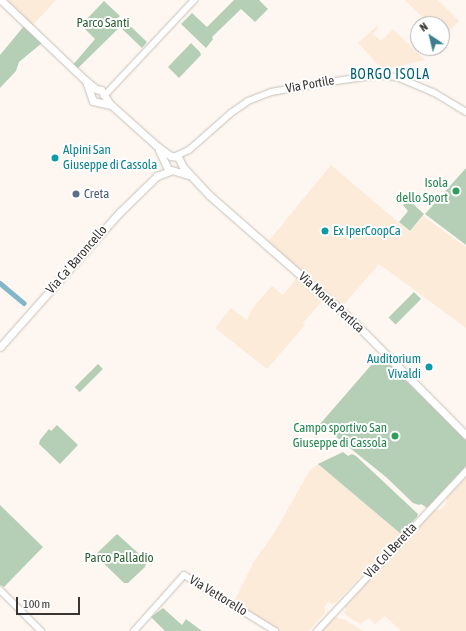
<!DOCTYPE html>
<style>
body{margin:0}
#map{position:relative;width:466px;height:631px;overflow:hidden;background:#fef7f1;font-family:"Asap Condensed",sans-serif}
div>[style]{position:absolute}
.industrial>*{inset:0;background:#fcebd9}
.green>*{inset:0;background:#b5cfb7;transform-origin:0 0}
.canal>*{height:4.5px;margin:-2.25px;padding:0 2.25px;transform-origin:2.25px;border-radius:2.25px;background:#83b6c9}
.roads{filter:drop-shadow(0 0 1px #c6c0ba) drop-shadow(0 0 1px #c6c0ba)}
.tertiary>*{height:6px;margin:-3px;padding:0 3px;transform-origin:3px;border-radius:3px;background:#fff}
.secondary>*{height:7px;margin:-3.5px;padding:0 3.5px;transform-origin:3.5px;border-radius:3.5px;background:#fff}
.dots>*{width:11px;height:11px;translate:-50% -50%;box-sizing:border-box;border:2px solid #fff;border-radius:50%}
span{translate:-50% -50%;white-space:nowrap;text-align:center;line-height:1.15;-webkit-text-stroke:4px #fff;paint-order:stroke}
.park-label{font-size:13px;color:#2b5f33}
.street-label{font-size:13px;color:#383533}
.culture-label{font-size:13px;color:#0d838f}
.left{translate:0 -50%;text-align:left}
.right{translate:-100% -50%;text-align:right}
.leisure-label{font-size:13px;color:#27864d}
.service-label{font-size:13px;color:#4e5e75}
.neighbourhood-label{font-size:14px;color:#026073;letter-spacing:1px}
.north{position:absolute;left:410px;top:16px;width:40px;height:40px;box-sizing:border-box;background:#fff;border:1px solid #afaead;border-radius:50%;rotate:325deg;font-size:11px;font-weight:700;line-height:16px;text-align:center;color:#383533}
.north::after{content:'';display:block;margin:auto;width:14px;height:18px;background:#3c7e8f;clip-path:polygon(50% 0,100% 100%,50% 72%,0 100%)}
.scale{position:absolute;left:16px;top:597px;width:64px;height:18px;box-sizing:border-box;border:2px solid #383533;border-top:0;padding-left:5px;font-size:12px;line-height:14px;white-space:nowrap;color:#383533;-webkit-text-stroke:3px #fff;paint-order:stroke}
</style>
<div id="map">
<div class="industrial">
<i style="clip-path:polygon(3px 0,56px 0,32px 26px)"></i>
<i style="clip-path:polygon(405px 0,438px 0,459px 21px,442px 38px,442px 24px,429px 24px)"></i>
<i style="clip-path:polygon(377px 26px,379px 27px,373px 34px,381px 41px,393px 29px,425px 60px,383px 70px,358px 43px)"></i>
<i style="clip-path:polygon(331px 165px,410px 232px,423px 216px,466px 247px,466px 328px,379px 264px,341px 308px,267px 243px)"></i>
<i style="clip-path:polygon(298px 276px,324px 299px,303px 323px,305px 325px,267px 369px,215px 328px,231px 308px,247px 320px,253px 307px,272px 286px,283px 295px)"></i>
<i style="clip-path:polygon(318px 464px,401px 534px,337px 601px,333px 604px,328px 602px,325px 606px,325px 613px,309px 631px,279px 631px,233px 604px,254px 561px,273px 535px,310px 470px)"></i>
<i style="clip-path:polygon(466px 477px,466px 631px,401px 631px,385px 616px,375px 624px,369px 618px,361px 624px,348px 617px,344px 612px,346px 610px,344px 604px,432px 510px,440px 510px,446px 504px,447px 497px)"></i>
<i style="clip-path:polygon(332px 616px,345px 620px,363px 631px,316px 631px)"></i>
</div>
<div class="green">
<i style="clip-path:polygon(234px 0,259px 0,268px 9px,255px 22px,241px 9px,212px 37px,213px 39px,206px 48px,181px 24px,192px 13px,207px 27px)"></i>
<i style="clip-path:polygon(104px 1px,120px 16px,118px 18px,119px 21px,124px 20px,147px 42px,142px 48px,120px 27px,76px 70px,72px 66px,95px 39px,81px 25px)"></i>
<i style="clip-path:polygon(24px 26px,42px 43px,19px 62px,16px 71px,0 88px,0 55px)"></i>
<i style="clip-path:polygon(191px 43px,200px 52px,201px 55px,179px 78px,168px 67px)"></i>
<i style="clip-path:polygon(466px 168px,466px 245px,425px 214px)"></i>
<i style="clip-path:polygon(409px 200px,424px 214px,410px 231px,399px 222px,408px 211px,403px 205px)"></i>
<i style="left:414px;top:292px;width:10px;height:36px;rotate:45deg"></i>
<i style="clip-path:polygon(384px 359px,466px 440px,466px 466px,427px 508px,421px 504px,419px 505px,413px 503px,386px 477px,320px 424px,373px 363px,380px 363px)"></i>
<i style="left:98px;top:364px;width:7px;height:33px;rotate:45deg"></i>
<i style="clip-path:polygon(57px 425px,78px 445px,60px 464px,39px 444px,40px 440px,49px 429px,51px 431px)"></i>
<i style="clip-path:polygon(343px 452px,348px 456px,352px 454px,356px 456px,418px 514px,417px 517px,401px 534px,318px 464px)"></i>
<i style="clip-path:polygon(0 505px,43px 547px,4px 587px,0 585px)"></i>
<i style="clip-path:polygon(117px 534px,147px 561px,145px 567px,128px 583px,124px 583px,95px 555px)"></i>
<i style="clip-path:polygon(163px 608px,182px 625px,186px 619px,202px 631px,165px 631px,151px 617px)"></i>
</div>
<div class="canal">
<i style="left:0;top:283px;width:31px;rotate:40deg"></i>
</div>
<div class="roads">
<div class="tertiary">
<i style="left:104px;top:96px;width:132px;rotate:-46.8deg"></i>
<i style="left:176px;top:156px;width:14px;rotate:-25deg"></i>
<i style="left:189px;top:150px;width:56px;rotate:-41.4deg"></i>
<i style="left:231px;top:113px;width:21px;rotate:-35deg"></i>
<i style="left:248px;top:101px;width:25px;rotate:-21deg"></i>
<i style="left:271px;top:92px;width:52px;rotate:-10deg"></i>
<i style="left:322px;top:83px;width:56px;rotate:-8.3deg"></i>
<i style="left:377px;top:75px;width:20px;rotate:6deg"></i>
<i style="left:397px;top:77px;width:39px;rotate:23deg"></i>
<i style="left:433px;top:92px;width:39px;rotate:31deg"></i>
<i style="left:0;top:590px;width:58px;rotate:45deg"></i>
<i style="left:134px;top:631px;width:75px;rotate:-48.2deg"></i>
<i style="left:184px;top:575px;width:107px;rotate:31.6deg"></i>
<i style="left:317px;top:631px;width:219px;rotate:-47deg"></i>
</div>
<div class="secondary">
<i style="left:1px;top:0;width:116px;rotate:43.6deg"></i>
<i style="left:85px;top:80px;width:14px;rotate:39deg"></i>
<i style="left:96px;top:89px;width:5px;rotate:11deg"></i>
<i style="left:101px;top:90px;width:15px;rotate:58deg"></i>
<i style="left:109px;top:103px;width:64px;rotate:41.9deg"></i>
<i style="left:157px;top:146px;width:17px;rotate:36deg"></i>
<i style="left:171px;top:156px;width:7px;rotate:8deg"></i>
<i style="left:178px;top:157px;width:11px;rotate:63deg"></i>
<i style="left:183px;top:167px;width:38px;rotate:47deg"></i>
<i style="left:209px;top:195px;width:193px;rotate:41.2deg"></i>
<i style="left:354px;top:322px;width:159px;rotate:45.3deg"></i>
<i style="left:86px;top:81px;width:21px;rotate:71deg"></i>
<i style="left:93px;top:101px;width:17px;rotate:13deg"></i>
<i style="left:159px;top:150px;width:21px;rotate:65deg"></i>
<i style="left:168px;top:169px;width:22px;rotate:16deg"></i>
<i style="left:0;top:347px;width:181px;rotate:-48.4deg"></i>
<i style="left:120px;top:212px;width:52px;rotate:-44.2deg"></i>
<i style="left:157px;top:176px;width:14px;rotate:-21deg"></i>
</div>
</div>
<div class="dots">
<i style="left:55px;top:158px;background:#0f9aa8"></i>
<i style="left:456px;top:191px;background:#2e9e5b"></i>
<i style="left:76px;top:194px;background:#5c6f8a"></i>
<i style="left:325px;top:231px;background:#0f9aa8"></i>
<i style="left:429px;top:367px;background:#0f9aa8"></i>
<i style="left:395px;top:436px;background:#2e9e5b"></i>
</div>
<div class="park-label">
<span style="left:103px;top:23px">Parco Santi</span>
<span style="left:119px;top:558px">Parco Palladio</span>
</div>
<div class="street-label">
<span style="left:310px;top:85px;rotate:-10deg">Via Portile</span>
<span style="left:77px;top:260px;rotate:-49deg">Via Ca' Baroncello</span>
<span style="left:331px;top:303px;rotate:42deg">Via Monte Pertica</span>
<span style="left:391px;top:551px;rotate:-47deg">Via Col Beretta</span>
<span style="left:218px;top:596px;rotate:31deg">Via Vettorello</span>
</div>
<div class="culture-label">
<span class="left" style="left:63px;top:158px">Alpini San<br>Giuseppe di Cassola</span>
<span class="left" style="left:333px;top:231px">Ex IperCoopCa</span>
<span class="right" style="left:421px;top:367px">Auditorium<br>Vivaldi</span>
</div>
<div class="leisure-label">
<span class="right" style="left:448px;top:191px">Isola<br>dello Sport</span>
<span class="right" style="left:387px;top:436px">Campo sportivo San<br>Giuseppe di Cassola</span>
</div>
<div class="service-label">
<span class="left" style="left:84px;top:194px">Creta</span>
</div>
<div class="neighbourhood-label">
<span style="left:390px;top:74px">BORGO ISOLA</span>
</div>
<div class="north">N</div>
<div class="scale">100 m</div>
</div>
